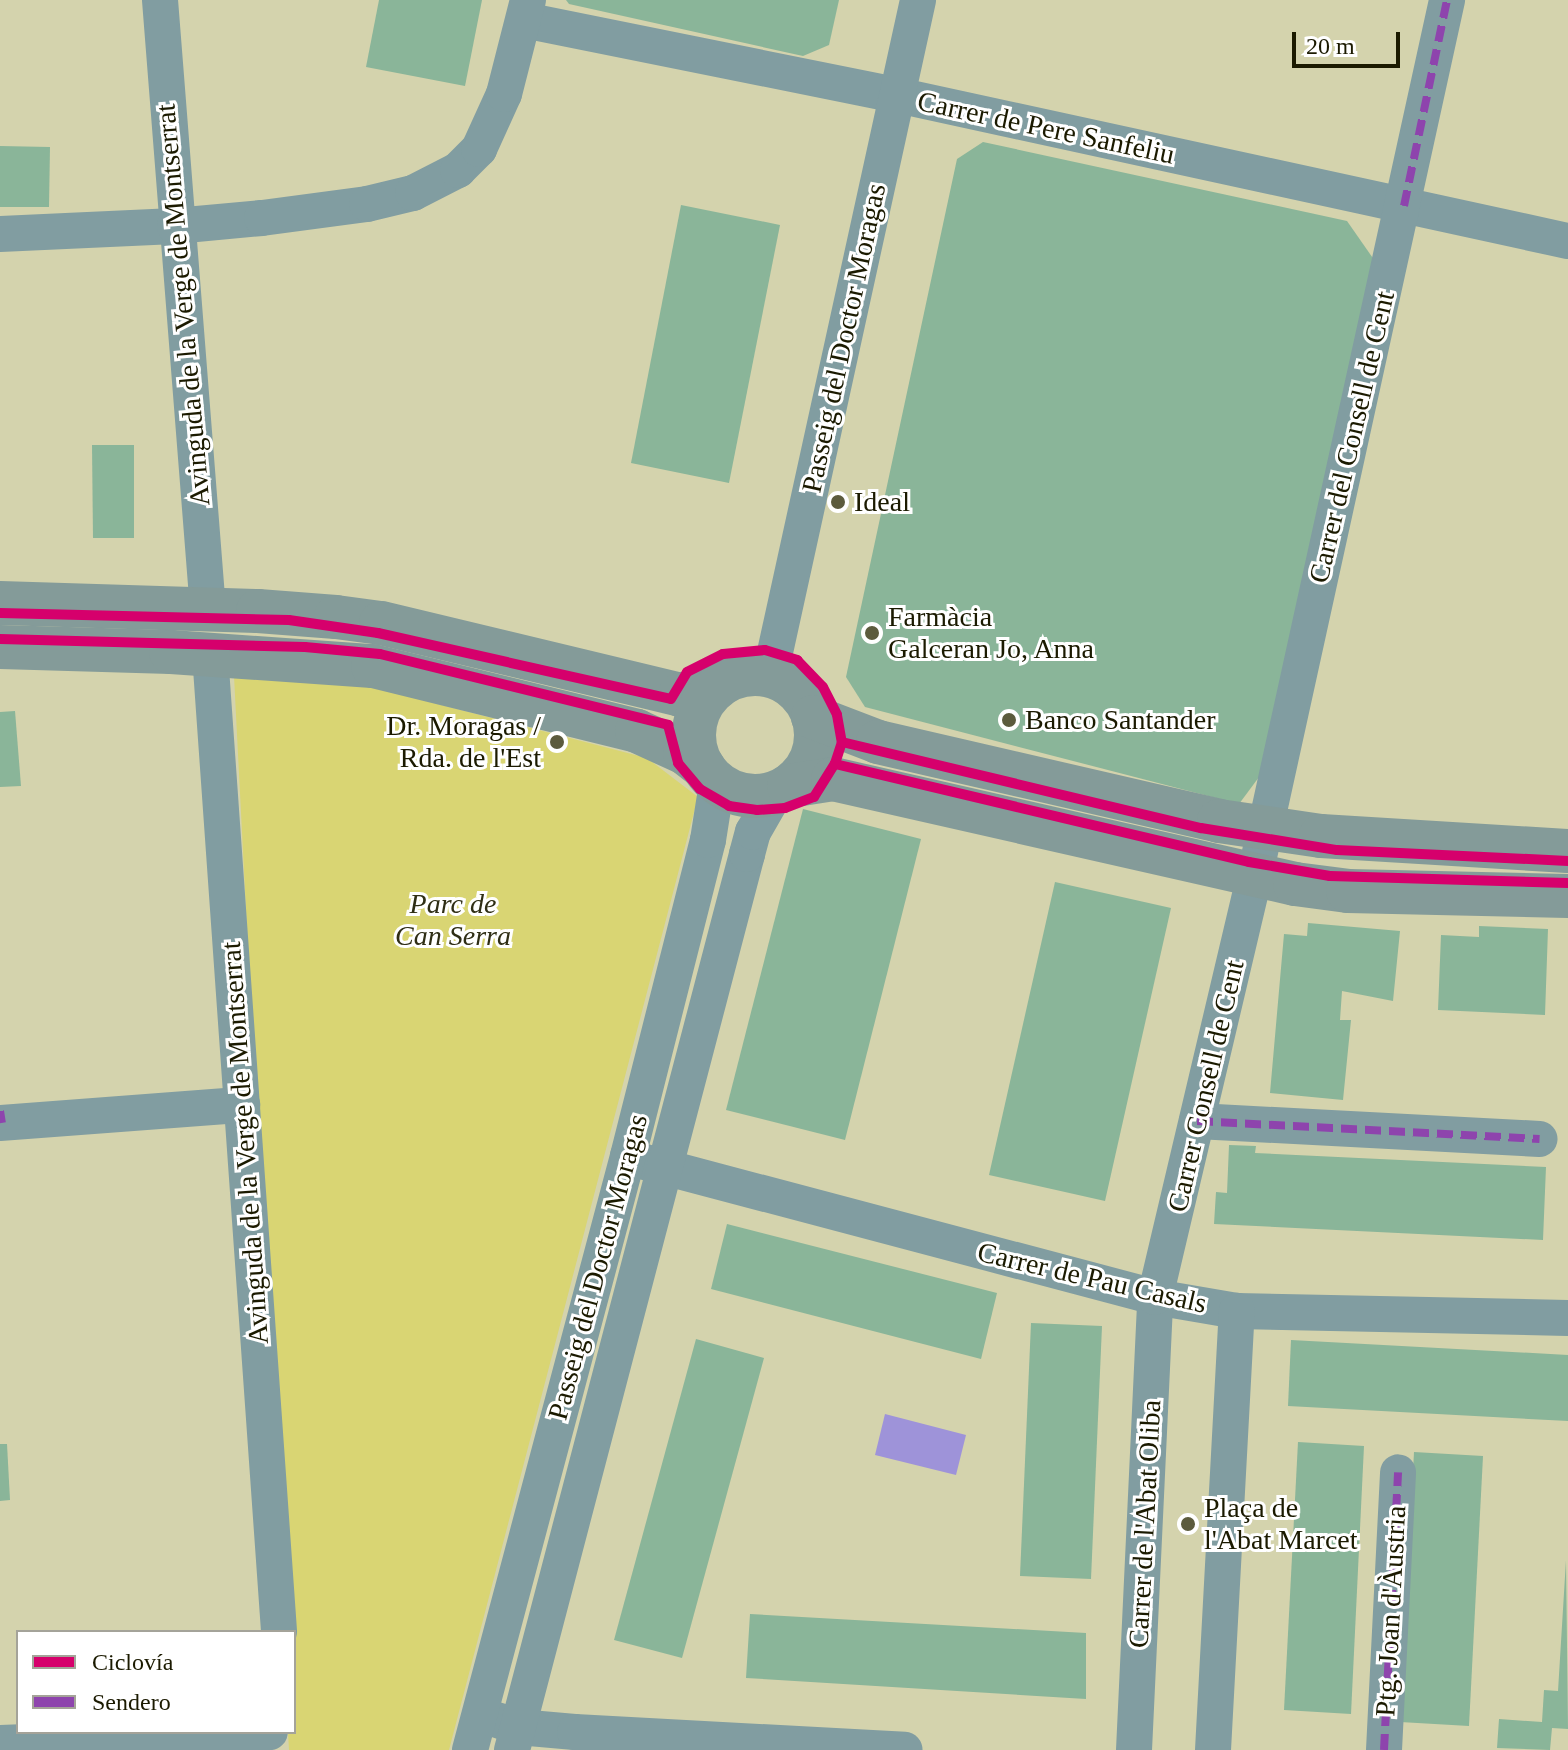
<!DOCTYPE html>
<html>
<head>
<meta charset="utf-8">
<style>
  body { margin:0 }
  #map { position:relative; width:1568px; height:1750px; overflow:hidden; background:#d4d3ad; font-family:Georgia,serif }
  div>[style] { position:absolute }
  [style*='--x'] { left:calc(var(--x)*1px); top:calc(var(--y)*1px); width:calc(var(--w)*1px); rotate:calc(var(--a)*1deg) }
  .green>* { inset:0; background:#d9d573 }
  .water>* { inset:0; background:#9e93d9 }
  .building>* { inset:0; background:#8ab599 }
  .street>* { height:36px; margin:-18px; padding:0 18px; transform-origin:18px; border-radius:18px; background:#819da1 }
  .secondary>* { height:44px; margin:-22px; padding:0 22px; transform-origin:22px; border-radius:22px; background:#849b99 }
  .secondary>.ring { margin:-22px; padding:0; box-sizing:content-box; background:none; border:44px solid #849b99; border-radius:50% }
  .quiet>* { height:8px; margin-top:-4px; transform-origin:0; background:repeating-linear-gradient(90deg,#8e44ad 0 16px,transparent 0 24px) }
  .cycleway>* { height:10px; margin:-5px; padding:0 5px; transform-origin:5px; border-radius:5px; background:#d6006c }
  .dots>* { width:22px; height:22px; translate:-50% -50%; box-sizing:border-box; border:4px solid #fff; border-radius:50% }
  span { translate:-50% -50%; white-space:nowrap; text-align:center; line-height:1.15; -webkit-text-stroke:6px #fff; paint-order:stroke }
  .street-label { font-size:28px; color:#1b1a00 }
  .poi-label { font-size:28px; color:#1b1a00 }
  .left { translate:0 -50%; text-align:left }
  .right { translate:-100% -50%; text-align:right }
  .park-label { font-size:28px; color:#2f2e15; font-style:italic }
  .legend { position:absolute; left:16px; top:1630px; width:280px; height:104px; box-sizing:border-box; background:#fff; border:2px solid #a4a399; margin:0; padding:10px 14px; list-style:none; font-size:24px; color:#1b1a00 }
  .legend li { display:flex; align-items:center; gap:16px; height:40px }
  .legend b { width:40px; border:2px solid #a4a399 }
  .scale { position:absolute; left:1292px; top:32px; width:108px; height:36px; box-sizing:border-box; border:4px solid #1b1a00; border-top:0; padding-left:10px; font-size:24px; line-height:28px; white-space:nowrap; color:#1b1a00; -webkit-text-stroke:6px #fff; paint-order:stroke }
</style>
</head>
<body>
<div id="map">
  <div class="green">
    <i style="clip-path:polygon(234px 676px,372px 687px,647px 758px,698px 797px,449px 1750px,289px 1750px,288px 1732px,294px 1732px,294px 1632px,283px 1632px)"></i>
  </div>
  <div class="water">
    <i style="clip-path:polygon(885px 1414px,966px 1435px,956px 1475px,875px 1455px)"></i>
  </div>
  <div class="building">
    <i style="clip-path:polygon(379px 0,482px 0,465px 86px,366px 67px)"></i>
    <i style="clip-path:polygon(566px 0,839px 0,829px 45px,803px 56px,569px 4px)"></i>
    <i style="clip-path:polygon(983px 142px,1347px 221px,1377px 264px,1262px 773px,1239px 804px,865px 707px,846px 677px,957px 159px)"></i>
    <i style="clip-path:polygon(0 146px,50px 147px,49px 207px,0 207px)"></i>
    <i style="clip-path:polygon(681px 205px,780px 225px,729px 483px,631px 463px)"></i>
    <i style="clip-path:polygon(92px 445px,134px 445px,134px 538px,93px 538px)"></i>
    <i style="clip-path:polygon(15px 711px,21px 786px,0 787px,0 712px)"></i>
    <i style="clip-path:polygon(803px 809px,921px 839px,845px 1140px,726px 1110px)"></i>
    <i style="clip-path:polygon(1055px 882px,1171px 908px,1105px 1201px,989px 1175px)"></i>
    <i style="clip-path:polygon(1308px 923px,1400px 931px,1393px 1001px,1342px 991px,1340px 1020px,1351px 1020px,1343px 1100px,1270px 1093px,1284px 934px,1307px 936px)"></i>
    <i style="clip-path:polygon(1479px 926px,1548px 929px,1545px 1015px,1438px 1010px,1441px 935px,1479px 937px)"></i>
    <i style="clip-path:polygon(1229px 1145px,1256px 1146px,1255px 1153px,1546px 1167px,1543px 1240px,1214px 1224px,1216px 1192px,1227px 1193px)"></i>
    <i style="clip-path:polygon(727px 1224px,997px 1293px,981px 1359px,711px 1289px)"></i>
    <i style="clip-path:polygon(1031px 1323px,1102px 1326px,1091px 1579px,1020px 1576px)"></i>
    <i style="clip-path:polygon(696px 1339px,764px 1358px,682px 1658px,614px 1640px)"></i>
    <i style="clip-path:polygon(1291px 1340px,1568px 1355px,1568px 1421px,1288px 1406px)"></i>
    <i style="clip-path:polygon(1298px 1442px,1364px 1446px,1351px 1714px,1284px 1710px)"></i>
    <i style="clip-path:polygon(0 1444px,7px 1444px,10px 1500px,0 1501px)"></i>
    <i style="clip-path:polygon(1414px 1452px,1483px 1456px,1469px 1726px,1400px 1722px)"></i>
    <i style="clip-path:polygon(1566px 1560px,1568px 1729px,1552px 1728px,1550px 1750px,1497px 1748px,1499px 1719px,1542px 1722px,1544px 1690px,1558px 1691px)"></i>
    <i style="clip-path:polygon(750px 1614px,1086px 1633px,1086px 1699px,746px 1678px)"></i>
  </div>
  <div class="street">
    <i style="--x:160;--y:0;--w:612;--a:85.5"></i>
    <i style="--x:524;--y:20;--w:380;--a:11.4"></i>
    <i style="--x:897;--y:95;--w:687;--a:12.28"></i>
    <i style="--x:0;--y:234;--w:175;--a:-2.6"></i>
    <i style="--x:175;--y:226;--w:87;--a:-5.3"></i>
    <i style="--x:262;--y:218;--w:106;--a:-7.6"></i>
    <i style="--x:367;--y:204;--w:47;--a:-13.4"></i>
    <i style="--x:413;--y:193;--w:51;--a:-27.1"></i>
    <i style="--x:458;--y:170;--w:30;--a:-45"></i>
    <i style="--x:479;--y:149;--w:60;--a:-65.6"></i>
    <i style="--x:504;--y:94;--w:97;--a:-75.7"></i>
    <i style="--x:210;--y:654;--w:980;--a:85.96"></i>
    <i style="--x:770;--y:675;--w:691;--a:-77.63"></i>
    <i style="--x:1197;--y:1121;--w:343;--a:3"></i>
    <i style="--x:0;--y:1123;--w:243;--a:-4.3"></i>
    <i style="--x:645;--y:1162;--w:528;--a:14.83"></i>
    <i style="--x:1155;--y:1297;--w:83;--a:9.7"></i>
    <i style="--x:1237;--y:1311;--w:331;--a:1.2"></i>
    <i style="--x:497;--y:1720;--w:22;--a:18"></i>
    <i style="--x:518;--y:1727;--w:57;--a:5"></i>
    <i style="--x:575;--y:1732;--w:330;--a:3.1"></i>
    <i style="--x:0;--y:1743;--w:270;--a:-2.3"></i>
    <i style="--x:470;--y:1750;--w:615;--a:-75.1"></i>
    <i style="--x:628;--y:1156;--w:326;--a:-75.8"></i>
    <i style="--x:708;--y:840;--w:58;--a:-81"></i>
    <i style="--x:512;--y:1750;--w:926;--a:-75.3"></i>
    <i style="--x:747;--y:854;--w:23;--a:-75"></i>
    <i style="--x:753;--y:832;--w:46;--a:-60.1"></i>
    <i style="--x:1134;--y:1750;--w:453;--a:-87.3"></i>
    <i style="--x:1155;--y:1297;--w:434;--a:-76.7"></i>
    <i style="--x:1255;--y:875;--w:896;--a:-77.62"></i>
    <i style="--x:1213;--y:1750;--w:440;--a:-86.9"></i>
    <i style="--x:1384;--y:1750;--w:278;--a:-87.1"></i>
  </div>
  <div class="secondary">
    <i style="--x:0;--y:603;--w:258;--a:1.8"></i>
    <i style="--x:258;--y:611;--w:78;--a:4.4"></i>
    <i style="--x:336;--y:617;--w:45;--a:7.6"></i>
    <i style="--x:381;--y:623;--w:308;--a:13.5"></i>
    <i style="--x:680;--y:695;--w:46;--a:-16.5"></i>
    <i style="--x:0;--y:647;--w:171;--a:1.7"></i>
    <i style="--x:171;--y:652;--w:202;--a:4"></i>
    <i style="--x:373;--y:666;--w:272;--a:13.8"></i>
    <i style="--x:637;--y:731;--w:53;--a:24.6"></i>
    <i style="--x:685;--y:753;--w:24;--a:38"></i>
    <i class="ring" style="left:694px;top:674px;width:78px;height:78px"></i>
    <i style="--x:813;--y:717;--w:70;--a:21"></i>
    <i style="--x:878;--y:742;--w:350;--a:13"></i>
    <i style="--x:1219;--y:821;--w:103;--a:8.4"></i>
    <i style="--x:1321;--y:836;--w:247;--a:3.5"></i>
    <i style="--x:789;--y:786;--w:45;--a:-9"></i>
    <i style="--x:833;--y:779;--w:474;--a:12.8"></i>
    <i style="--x:1295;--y:884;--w:53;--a:7.5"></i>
    <i style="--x:1348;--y:891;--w:220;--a:1.3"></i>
  </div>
  <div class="quiet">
    <i style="--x:1404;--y:206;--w:210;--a:-78.2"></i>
    <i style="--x:0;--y:1111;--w:12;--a:81"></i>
    <i style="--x:1197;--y:1121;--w:343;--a:3"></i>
    <i style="--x:1384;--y:1750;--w:278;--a:-87.1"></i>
  </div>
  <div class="cycleway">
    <i style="--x:0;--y:613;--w:289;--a:1.4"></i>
    <i style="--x:289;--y:620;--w:90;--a:8.3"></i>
    <i style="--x:378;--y:633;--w:300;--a:12.7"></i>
    <i style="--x:671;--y:699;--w:31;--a:-59"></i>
    <i style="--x:687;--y:672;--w:40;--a:-26.6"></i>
    <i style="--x:723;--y:654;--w:42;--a:-5.4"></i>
    <i style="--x:765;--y:650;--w:34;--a:17"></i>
    <i style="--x:797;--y:660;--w:37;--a:46"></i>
    <i style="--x:823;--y:687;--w:31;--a:63"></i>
    <i style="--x:837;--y:715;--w:27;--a:80"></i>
    <i style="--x:842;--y:742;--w:23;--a:108"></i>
    <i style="--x:0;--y:639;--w:305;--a:1.5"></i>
    <i style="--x:305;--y:647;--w:75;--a:5.3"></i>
    <i style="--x:380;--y:654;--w:297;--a:13.8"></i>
    <i style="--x:668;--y:725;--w:39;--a:75"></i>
    <i style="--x:678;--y:763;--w:34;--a:50"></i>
    <i style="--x:700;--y:789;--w:34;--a:30"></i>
    <i style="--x:729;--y:806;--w:28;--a:8"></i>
    <i style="--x:757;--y:810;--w:28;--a:-4"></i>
    <i style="--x:785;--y:808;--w:31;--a:-21"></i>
    <i style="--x:814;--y:797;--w:39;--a:-58"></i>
    <i style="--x:835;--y:764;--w:425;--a:13.3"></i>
    <i style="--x:1249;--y:862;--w:82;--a:9.8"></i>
    <i style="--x:1330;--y:876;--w:238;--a:1.7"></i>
    <i style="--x:842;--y:742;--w:369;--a:13.5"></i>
    <i style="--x:1201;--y:828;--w:138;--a:9.2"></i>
    <i style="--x:1337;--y:850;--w:231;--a:2.7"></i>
  </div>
  <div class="dots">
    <i style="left:838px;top:502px;background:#5c5b3d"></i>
    <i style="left:872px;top:633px;background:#5c5b3d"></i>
    <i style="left:1009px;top:720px;background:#5c5b3d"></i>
    <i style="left:557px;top:742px;background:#5c5b3d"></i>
    <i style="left:1188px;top:1524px;background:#5c5b3d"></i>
  </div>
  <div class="street-label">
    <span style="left:1046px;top:128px;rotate:12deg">Carrer de Pere Sanfeliu</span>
    <span style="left:183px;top:305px;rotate:-95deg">Avinguda de la Verge de Montserrat</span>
    <span style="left:844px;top:338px;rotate:-78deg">Passeig del Doctor Moragas</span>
    <span style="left:1352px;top:437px;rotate:-77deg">Carrer del Consell de Cent</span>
    <span style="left:1206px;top:1086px;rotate:-77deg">Carrer Consell de Cent</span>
    <span style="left:245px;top:1143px;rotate:-94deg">Avinguda de la Verge de Montserrat</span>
    <span style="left:598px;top:1267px;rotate:-75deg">Passeig del Doctor Moragas</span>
    <span style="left:1092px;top:1278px;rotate:13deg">Carrer de Pau Casals</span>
    <span style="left:1145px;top:1524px;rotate:-87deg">Carrer de l'Abat Oliba</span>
    <span style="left:1391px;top:1611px;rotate:-87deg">Ptg. Joan d'Àustria</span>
  </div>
  <div class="poi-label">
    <span class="left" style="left:854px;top:502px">Ideal</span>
    <span class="left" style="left:888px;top:633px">Farmàcia<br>Galceran Jo, Anna</span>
    <span class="left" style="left:1025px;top:720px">Banco Santander</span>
    <span class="right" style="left:541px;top:742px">Dr. Moragas /<br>Rda. de l'Est</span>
    <span class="left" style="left:1204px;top:1524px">Plaça de<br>l'Abat Marcet</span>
  </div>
  <div class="park-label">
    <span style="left:453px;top:920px">Parc de<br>Can Serra</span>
  </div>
  <ul class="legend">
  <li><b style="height:10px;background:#d6006c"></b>Ciclovía</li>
  <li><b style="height:10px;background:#8e44ad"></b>Sendero</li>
  </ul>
  <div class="scale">20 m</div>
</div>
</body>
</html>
